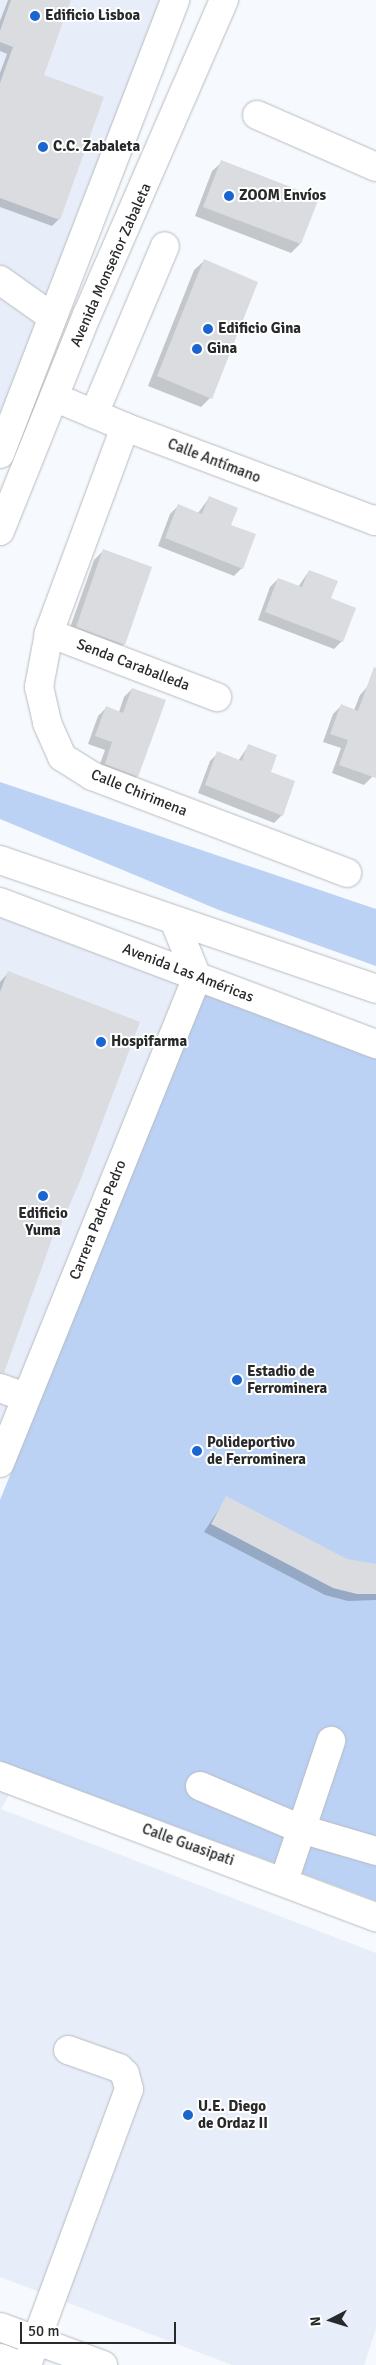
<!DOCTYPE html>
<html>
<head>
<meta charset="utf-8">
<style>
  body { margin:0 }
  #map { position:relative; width:376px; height:2365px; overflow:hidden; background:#f6f9fd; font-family:Signika,sans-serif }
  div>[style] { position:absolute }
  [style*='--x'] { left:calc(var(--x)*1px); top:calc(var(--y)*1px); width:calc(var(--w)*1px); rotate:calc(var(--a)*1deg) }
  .built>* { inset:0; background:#e7eef9 }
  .green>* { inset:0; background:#bbd2f5 }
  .shadow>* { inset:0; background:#0003 }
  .building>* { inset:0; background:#dadce0 }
  .roads { filter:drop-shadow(0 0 1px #b8bbbf) drop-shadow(0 0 1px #b8bbbf) }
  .minor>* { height:28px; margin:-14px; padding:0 14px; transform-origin:14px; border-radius:14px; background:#fff }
  .major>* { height:28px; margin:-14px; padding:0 14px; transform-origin:14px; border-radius:14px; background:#fff }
  .dots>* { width:14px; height:14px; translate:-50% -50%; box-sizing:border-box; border:2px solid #fff; border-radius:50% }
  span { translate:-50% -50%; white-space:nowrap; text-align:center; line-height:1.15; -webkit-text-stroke:4px #fff; paint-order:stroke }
  .poi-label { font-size:15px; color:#28292a; font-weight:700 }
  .left { translate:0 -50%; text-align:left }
  .street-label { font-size:15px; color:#28292a }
  .north { position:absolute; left:306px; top:2295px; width:50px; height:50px; -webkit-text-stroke:4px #fff; paint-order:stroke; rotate:265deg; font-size:14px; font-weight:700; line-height:20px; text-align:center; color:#28292a }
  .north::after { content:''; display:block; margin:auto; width:18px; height:22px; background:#28292a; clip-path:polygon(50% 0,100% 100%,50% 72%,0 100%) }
  .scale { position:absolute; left:20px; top:2322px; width:156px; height:22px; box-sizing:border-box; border:2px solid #28292a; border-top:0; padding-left:6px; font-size:15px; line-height:18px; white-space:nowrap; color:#28292a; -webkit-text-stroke:4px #fff; paint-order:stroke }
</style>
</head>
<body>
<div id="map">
  <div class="built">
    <i style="clip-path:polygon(0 0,175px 0,0 454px)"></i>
    <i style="clip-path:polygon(0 902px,197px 977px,0 1463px)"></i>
    <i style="clip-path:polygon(0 1776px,16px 1782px,1px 1809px,376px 1953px,376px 2329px,364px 2365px,232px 2365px,0 2277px)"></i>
  </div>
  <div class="green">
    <i style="clip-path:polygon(0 782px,376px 909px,376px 966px,219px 910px,0 819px)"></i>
    <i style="clip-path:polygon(205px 993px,376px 1059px,376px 1901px,0 1761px,0 1500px)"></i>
  </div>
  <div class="shadow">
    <i style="clip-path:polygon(8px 0,69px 0,42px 76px,59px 219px,52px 226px,0 207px,0 73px,7px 54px,0 51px,0 21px)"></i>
    <i style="clip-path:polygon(222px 162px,300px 244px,291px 253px,195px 216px,212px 171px)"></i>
    <i style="clip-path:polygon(204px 261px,210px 398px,201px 407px,148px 386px,194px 270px)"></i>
    <i style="clip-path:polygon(209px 498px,230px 526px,242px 568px,234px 576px,158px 546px,170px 514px,178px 506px,198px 513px)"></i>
    <i style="clip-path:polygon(103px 551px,124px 644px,114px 654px,67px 636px,94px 560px)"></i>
    <i style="clip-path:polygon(309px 571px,330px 599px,342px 641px,334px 649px,258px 620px,270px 587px,278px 579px,298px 587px)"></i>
    <i style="clip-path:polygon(367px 687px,376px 690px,376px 765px,372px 777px,364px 785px,332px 773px,341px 748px,323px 742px,333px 714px,341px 706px,354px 710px,360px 695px)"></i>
    <i style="clip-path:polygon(132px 689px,137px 776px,129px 784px,97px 772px,105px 750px,88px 744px,98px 716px,106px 708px,119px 712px,124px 697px)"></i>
    <i style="clip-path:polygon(249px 745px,269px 773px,282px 815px,274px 823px,198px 793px,210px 761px,218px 753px,238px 761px)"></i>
    <i style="clip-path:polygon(8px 973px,58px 1228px,53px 1233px,0 1375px,0 982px)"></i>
    <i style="clip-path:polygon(227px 1497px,347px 1561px,376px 1565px,376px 1600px,348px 1601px,325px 1595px,204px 1532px)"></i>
  </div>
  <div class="building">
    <i style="clip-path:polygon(11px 0,71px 0,44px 75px,104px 97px,60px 220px,0 198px,0 83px,13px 47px,0 42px,0 31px)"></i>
    <i style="clip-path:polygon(221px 160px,319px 198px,301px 244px,203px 207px)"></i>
    <i style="clip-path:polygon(204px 259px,258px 282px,212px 399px,157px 376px)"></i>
    <i style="clip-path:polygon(209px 496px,238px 508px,231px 525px,256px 534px,243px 569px,165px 538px,178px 504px,202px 514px)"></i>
    <i style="clip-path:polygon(103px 549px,152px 567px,125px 645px,76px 627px)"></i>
    <i style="clip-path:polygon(309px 570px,338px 581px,331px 598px,356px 608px,343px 642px,265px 612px,278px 578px,302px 587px)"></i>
    <i style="clip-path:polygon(374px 667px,376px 668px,376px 778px,339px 765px,348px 740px,330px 734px,341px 704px,358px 711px)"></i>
    <i style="clip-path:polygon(132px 688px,166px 700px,138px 777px,105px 764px,112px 742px,95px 736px,106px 706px,123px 713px)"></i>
    <i style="clip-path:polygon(248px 744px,277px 755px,271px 772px,295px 781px,283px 816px,205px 785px,217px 751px,242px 761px)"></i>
    <i style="clip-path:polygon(8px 971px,140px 1022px,80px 1181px,59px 1229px,56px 1228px,4px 1373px,0 1373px,0 992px)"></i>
    <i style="clip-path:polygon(226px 1496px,347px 1559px,376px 1564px,376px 1594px,357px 1594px,333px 1588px,211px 1524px)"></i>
  </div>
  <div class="roads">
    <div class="minor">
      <i style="--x:257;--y:115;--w:130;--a:23.6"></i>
      <i style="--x:0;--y:280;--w:64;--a:35.4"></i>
      <i style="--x:54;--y:397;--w:77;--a:22.9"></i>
      <i style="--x:125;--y:427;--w:267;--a:20.6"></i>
      <i style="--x:375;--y:521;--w:2;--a:-63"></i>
      <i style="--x:94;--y:414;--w:182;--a:-67.1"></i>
      <i style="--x:125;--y:427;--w:220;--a:110.3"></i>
      <i style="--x:49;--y:633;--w:55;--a:100.5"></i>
      <i style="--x:39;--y:687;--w:37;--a:77"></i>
      <i style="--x:47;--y:723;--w:37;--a:66"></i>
      <i style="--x:62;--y:757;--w:36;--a:32"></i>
      <i style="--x:92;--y:776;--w:273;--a:20.8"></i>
      <i style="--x:0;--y:454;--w:487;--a:-68.9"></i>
      <i style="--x:0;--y:531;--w:233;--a:-68.1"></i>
      <i style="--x:87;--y:315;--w:344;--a:-66.5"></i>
      <i style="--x:49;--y:633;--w:180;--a:20.9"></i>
      <i style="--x:0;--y:1388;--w:27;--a:20"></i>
      <i style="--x:0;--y:1463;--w:524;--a:-67.93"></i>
      <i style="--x:197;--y:977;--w:61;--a:-112"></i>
      <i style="--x:0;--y:1776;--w:402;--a:20.6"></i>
      <i style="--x:200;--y:1786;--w:110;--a:23.1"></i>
      <i style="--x:301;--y:1829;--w:78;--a:16.3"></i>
      <i style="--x:284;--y:1881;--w:148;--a:-71.4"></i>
      <i style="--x:0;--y:2327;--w:110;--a:20.3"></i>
      <i style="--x:0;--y:2358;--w:20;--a:20"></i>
      <i style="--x:27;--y:2365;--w:294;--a:-69.7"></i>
      <i style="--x:129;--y:2089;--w:16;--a:-105"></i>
      <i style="--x:125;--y:2074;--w:8;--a:-135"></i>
      <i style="--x:119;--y:2068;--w:54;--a:-160.6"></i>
    </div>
    <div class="major">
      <i style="--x:0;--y:860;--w:398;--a:18.9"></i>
      <i style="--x:0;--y:902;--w:402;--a:20.7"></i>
    </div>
  </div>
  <div class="dots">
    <i style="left:35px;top:16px;background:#1b65d0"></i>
    <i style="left:43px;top:147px;background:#1b65d0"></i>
    <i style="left:229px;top:196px;background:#1b65d0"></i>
    <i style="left:208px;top:329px;background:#1b65d0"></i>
    <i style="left:197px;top:349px;background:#1b65d0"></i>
    <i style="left:101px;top:1042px;background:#1b65d0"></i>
    <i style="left:43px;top:1196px;background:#1b65d0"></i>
    <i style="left:237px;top:1380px;background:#1b65d0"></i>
    <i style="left:197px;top:1451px;background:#1b65d0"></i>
    <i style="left:188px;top:2115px;background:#1b65d0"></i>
  </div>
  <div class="poi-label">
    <span class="left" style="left:45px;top:16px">Edificio Lisboa</span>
    <span class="left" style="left:53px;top:147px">C.C. Zabaleta</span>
    <span class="left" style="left:239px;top:196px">ZOOM Envíos</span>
    <span class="left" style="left:218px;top:329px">Edificio Gina</span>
    <span class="left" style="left:207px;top:349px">Gina</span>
    <span class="left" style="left:111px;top:1042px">Hospifarma</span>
    <span style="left:43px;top:1222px">Edificio<br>Yuma</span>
    <span class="left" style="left:247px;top:1380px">Estadio de<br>Ferrominera</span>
    <span class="left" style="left:207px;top:1451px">Polideportivo<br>de Ferrominera</span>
    <span class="left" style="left:198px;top:2115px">U.E. Diego<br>de Ordaz II</span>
  </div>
  <div class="street-label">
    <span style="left:111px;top:265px;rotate:-66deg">Avenida Monseñor Zabaleta</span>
    <span style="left:214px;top:461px;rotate:21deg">Calle Antímano</span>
    <span style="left:133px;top:665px;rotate:21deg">Senda Caraballeda</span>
    <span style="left:139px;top:793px;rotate:22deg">Calle Chirimena</span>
    <span style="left:188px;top:973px;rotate:21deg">Avenida Las Américas</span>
    <span style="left:98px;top:1220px;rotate:-68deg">Carrera Padre Pedro</span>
    <span style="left:188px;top:1845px;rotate:20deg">Calle Guasipati</span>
  </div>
  <div class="north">N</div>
  <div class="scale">50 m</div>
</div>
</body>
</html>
